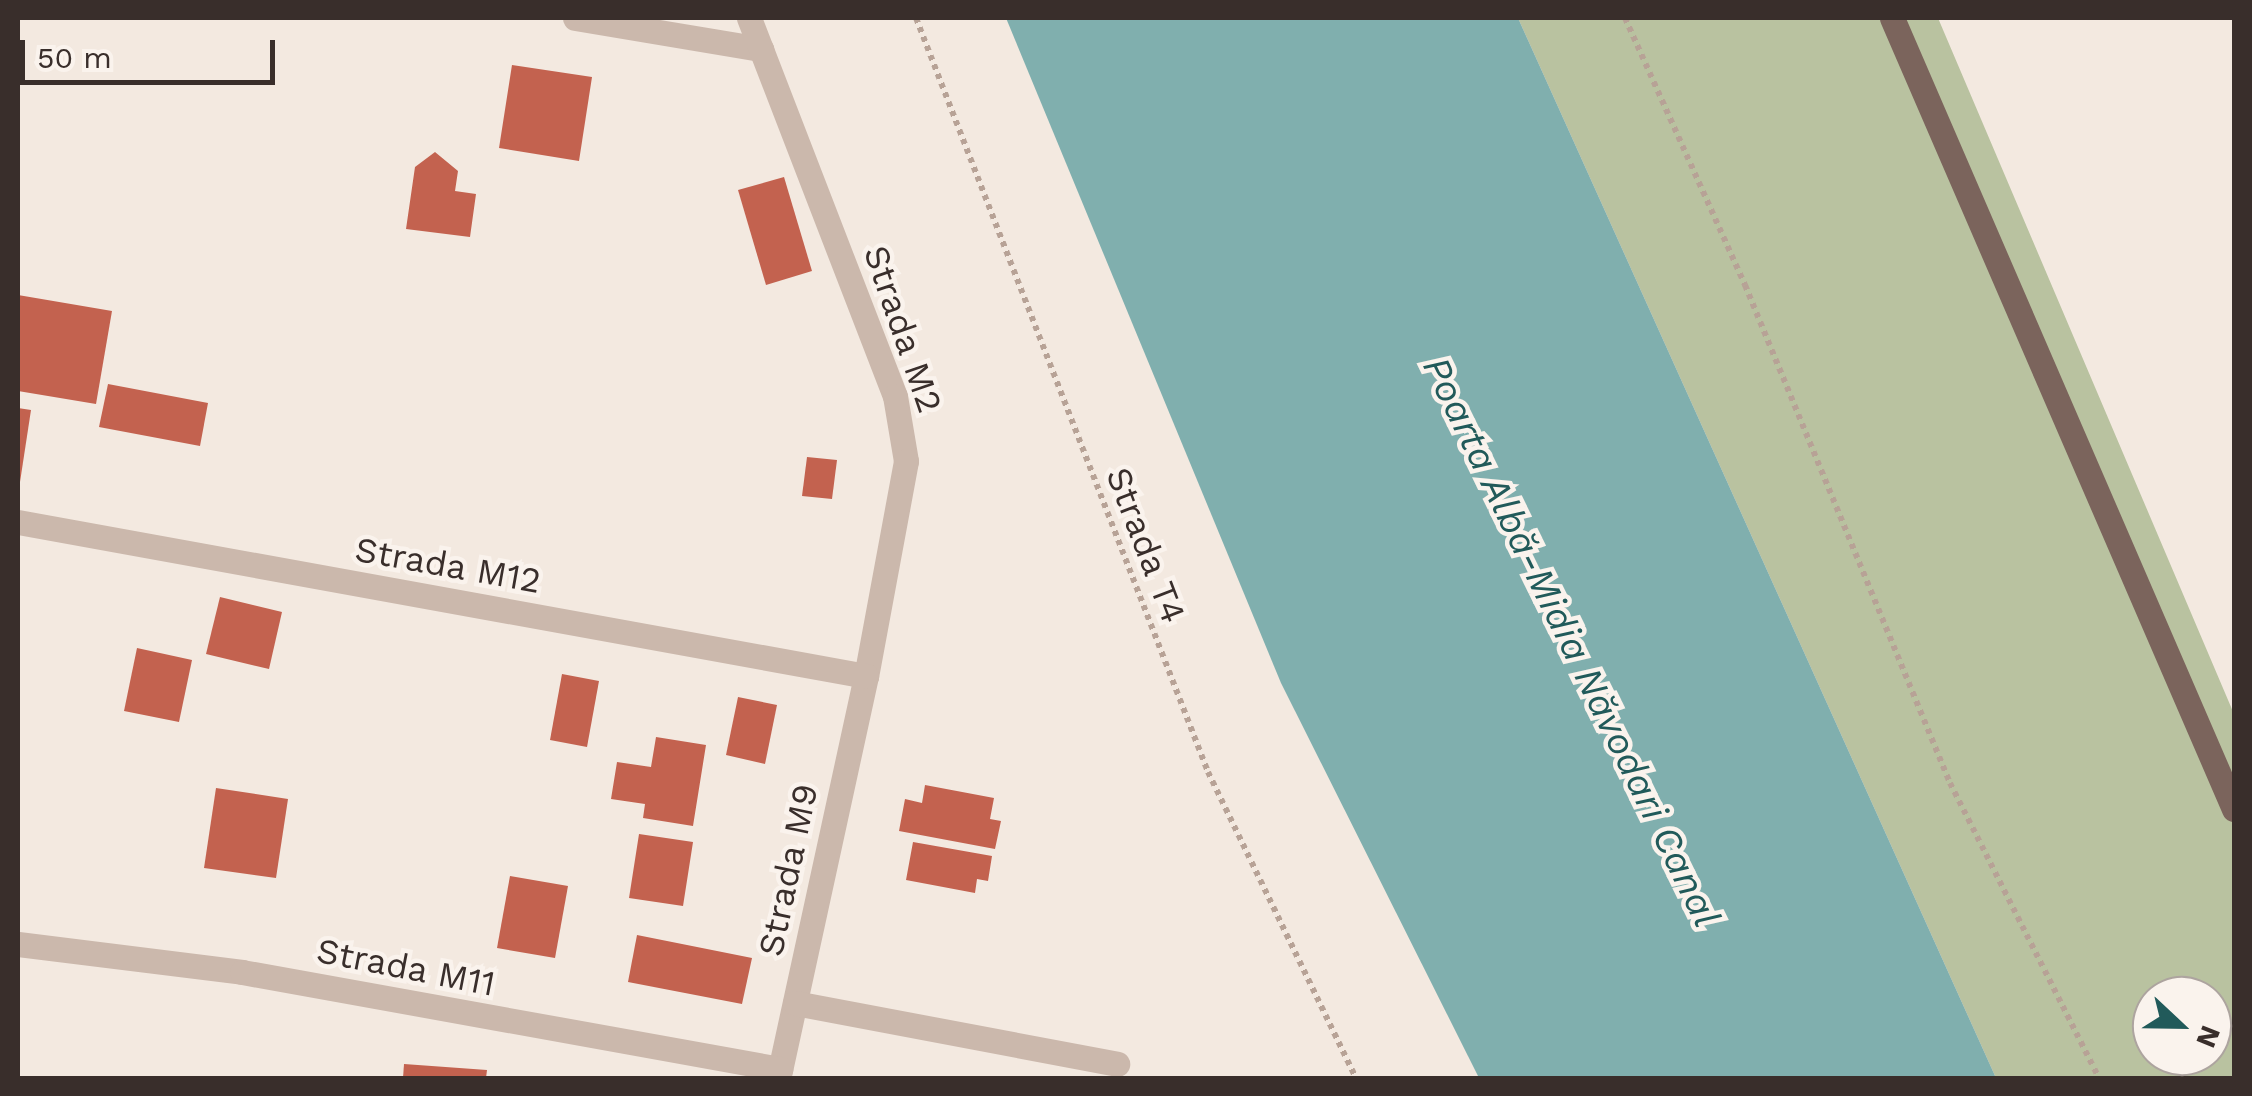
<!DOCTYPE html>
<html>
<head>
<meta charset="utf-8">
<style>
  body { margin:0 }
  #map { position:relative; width:2252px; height:1096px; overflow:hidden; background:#f3e9e0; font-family:"Work Sans",sans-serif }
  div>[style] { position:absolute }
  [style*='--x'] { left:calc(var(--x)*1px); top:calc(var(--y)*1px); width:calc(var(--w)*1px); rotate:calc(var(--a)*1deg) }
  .green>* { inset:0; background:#b9c2a0 }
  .water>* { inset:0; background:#80afae }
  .building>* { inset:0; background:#c3624f }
  .path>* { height:6px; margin-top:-3px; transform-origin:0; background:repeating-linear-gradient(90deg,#b7a296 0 5px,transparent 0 10px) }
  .minor>* { height:25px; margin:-12.5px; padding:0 12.5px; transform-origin:12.5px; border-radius:12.5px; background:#cbb8ac }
  .major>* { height:25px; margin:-12.5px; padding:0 12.5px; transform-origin:12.5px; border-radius:12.5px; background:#7b645c }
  span { translate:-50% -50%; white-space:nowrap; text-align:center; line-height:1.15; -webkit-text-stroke:9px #faf3ed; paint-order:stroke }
  .street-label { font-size:35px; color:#392e2b }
  .water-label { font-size:38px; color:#215a5a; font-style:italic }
  .frame { position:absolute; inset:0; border:20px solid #392e2b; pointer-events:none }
  .north { position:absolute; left:2132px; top:976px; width:100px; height:100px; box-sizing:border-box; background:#faf3ed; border:2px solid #ada49f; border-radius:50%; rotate:112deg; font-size:28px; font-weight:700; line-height:40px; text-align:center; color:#392e2b }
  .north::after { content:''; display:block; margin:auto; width:35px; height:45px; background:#215a5a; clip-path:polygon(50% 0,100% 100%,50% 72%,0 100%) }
  .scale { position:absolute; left:20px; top:40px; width:255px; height:45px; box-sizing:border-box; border:5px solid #392e2b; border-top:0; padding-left:12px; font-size:30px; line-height:35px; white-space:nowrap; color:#392e2b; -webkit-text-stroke:8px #faf3ed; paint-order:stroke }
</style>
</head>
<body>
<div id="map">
  <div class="green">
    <i style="clip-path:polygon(evenodd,1518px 18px,1938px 18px,2234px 714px,2234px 1078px,1996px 1078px,1518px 18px,2152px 996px,2212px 996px,2212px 1056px,2152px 1056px,2152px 996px)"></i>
  </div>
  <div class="water">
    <i style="clip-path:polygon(1006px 18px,1518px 18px,1996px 1078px,1479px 1078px,1281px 683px)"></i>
  </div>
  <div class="building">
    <i style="clip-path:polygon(512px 65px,592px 77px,579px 161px,499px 148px)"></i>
    <i style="clip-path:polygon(435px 152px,458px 171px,455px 191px,476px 194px,470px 237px,406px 229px,415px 167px)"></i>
    <i style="clip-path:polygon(784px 177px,812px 271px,766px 285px,738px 190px)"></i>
    <i style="clip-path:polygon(18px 295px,112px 311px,96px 404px,18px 391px)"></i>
    <i style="clip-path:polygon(108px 384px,208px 403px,200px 446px,99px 427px)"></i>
    <i style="clip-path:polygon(18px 408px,31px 410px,20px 482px,18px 481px)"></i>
    <i style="clip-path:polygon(807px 457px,837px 460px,832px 499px,802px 496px)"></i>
    <i style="clip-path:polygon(220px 597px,282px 612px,269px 669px,206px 654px)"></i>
    <i style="clip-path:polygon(137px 648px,192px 660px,179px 722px,124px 711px)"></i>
    <i style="clip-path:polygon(562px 674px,599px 681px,587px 747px,550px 740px)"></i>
    <i style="clip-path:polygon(738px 697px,777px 705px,765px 764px,726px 755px)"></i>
    <i style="clip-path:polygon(656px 737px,706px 745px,693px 826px,643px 818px,645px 804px,611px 799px,617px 762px,651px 767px)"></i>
    <i style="clip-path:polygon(925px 785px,994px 798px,990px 819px,1001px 821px,995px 849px,899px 831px,905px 799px,922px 803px)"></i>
    <i style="clip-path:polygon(216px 788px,288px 799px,276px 878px,204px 868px)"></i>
    <i style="clip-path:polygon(639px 834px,693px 842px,683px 906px,629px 898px)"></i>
    <i style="clip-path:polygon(913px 842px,992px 856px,988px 881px,977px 879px,975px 893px,906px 880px)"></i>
    <i style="clip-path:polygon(510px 876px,568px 886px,555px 958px,497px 948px)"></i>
    <i style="clip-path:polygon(637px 935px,752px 958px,742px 1004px,628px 982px)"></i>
    <i style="clip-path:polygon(404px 1064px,487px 1070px,486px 1078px,403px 1078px)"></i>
  </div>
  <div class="path">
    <i style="--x:916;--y:18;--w:809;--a:68.83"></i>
    <i style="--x:1208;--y:772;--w:340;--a:64.2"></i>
    <i style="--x:1625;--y:18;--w:293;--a:65.8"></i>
    <i style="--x:1745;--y:285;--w:539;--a:67.63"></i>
    <i style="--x:1950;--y:783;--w:330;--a:63.2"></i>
  </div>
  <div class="minor">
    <i style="--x:575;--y:18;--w:189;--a:9.5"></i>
    <i style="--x:749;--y:18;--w:405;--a:68.9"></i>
    <i style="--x:895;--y:396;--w:66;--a:80.4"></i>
    <i style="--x:906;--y:461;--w:219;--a:100.5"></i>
    <i style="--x:866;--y:676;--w:412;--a:102.3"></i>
    <i style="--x:18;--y:522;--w:862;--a:10.29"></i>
    <i style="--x:18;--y:944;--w:226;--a:7.1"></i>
    <i style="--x:242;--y:972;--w:547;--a:10.22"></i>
    <i style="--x:795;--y:1003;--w:328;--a:10.7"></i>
  </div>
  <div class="major">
    <i style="--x:1892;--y:18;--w:862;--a:66.62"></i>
  </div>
  <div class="street-label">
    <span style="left:903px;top:329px;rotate:71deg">Strada M2</span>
    <span style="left:1146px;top:545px;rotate:69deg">Strada T4</span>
    <span style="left:448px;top:565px;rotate:10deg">Strada M12</span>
    <span style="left:788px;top:870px;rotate:-78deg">Strada M9</span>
    <span style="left:406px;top:967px;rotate:11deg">Strada M11</span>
  </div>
  <div class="water-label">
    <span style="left:1571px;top:642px;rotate:64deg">Poarta Albă-Midia Năvodari Canal</span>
  </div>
  <div class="frame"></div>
  <div class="north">N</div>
  <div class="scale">50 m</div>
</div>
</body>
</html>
